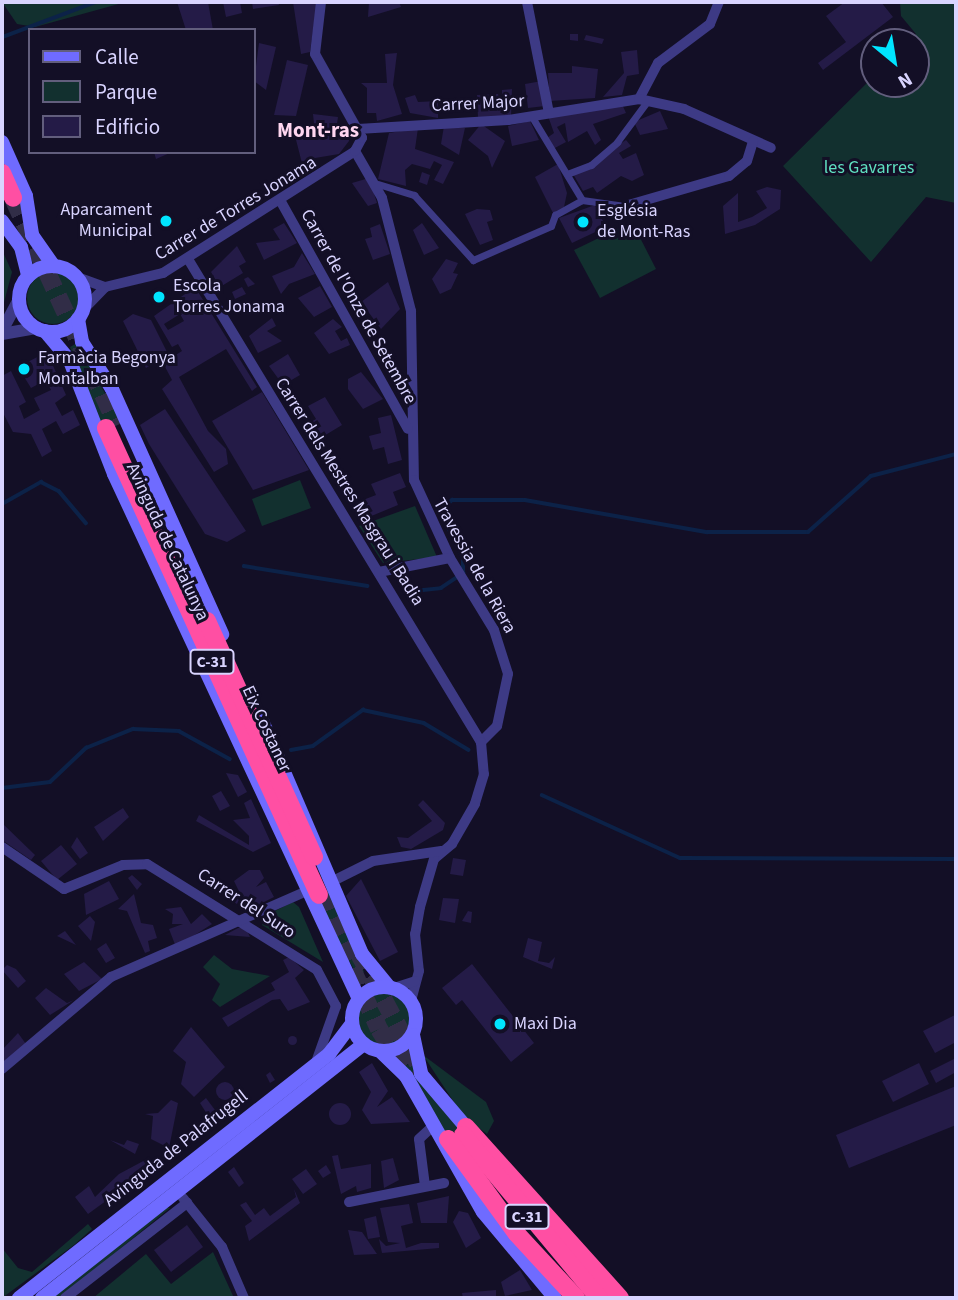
<!DOCTYPE html>
<html>
<head>
<meta charset="utf-8">
<style>
  body { margin:0 }
  #map { position:relative; width:958px; height:1300px; overflow:hidden; background:#130f26; font-family:"Source Sans 3",sans-serif }
  div>[style] { position:absolute }
  [style*='--x'] { left:calc(var(--x)*1px); top:calc(var(--y)*1px); width:calc(var(--w)*1px); rotate:calc(var(--a)*1deg) }
  .green>* { inset:0; background:#12302f }
  .round { border-radius:50% }
  .stream>* { height:3.5px; margin:-1.75px; padding:0 1.75px; transform-origin:1.75px; border-radius:1.75px; background:#0c2248 }
  .building>* { inset:0; background:#241b47 }
  .motorway-tunnel>* { height:18px; margin-top:-9px; transform-origin:0; background:repeating-linear-gradient(90deg,#312d47 0 18px,transparent 0 27px) }
  .pedestrian>* { height:7px; margin:-3.5px; padding:0 3.5px; transform-origin:3.5px; border-radius:3.5px; background:#3d3a85 }
  .minor>* { height:10px; margin:-5px; padding:0 5px; transform-origin:5px; border-radius:5px; background:#3d3a85 }
  .tertiary>* { height:12px; margin:-6px; padding:0 6px; transform-origin:6px; border-radius:6px; background:#3d3a85 }
  .secondary>* { height:14px; margin:-7px; padding:0 7px; transform-origin:7px; border-radius:7px; background:#6f6bff }
  .secondary>.ring { margin:-7px; padding:0; box-sizing:content-box; background:none; border:14px solid #6f6bff; border-radius:50% }
  .motorway>* { height:18px; margin:-9px; padding:0 9px; transform-origin:9px; border-radius:9px; background:#ff4fa3 }
  .dots>* { width:19px; height:19px; translate:-50% -50%; box-sizing:border-box; border:4px solid #130f26; border-radius:50% }
  span { translate:-50% -50%; white-space:nowrap; text-align:center; line-height:1.15; -webkit-text-stroke:6px #130f26; paint-order:stroke }
  .shield-label span { padding:2px 5px; background:#130f26; border:2px solid; border-radius:5px; -webkit-text-stroke-width:0 }
  .shield-label { font-size:16px; color:#d9d4ff; font-weight:700 }
  .street-label { font-size:18px; color:#d9d4ff }
  .park-label { font-size:18px; color:#5fe0c0 }
  .poi-label { font-size:18px; color:#d9d4ff }
  .right { translate:-100% -50%; text-align:right }
  .left { translate:0 -50%; text-align:left }
  .quarter-label { font-size:21px; color:#ffd6f0; font-weight:700 }
  .frame { position:absolute; inset:0; border:4px solid #d9d4ff; pointer-events:none }
  .legend { position:absolute; left:28px; top:28px; width:228px; height:126px; box-sizing:border-box; background:#130f26; border:2px solid #625e7d; margin:0; padding:9px 12px; list-style:none; font-size:21px; color:#d9d4ff }
  .legend li { display:flex; align-items:center; gap:14px; height:35px }
  .legend b { width:35px; border:2px solid #625e7d }
  .north { position:absolute; left:860px; top:28px; width:70px; height:70px; box-sizing:border-box; background:#130f26; border:2px solid #625e7d; border-radius:50%; rotate:150deg; font-size:19px; font-weight:700; line-height:28px; text-align:center; color:#d9d4ff }
  .north::after { content:''; display:block; margin:auto; width:24px; height:32px; background:#00e5ff; clip-path:polygon(50% 0,100% 100%,50% 72%,0 100%) }
</style>
</head>
<body>
<div id="map">
  <div class="green">
    <i style="clip-path:polygon(2px 2px,126px 2px,35px 27px,17px 24px)"></i>
    <i style="clip-path:polygon(900px 2px,956px 2px,956px 203px,926px 197px,871px 262px,783px 166px,874px 76px,874px 84px,916px 84px,916px 42px,908px 42px,916px 34px,901px 16px)"></i>
    <i style="clip-path:polygon(632px 222px,656px 269px,600px 298px,574px 250px)"></i>
    <i style="clip-path:polygon(2px 250px,12px 272px,2px 310px)"></i>
    <i class="round" style="left:27px;top:272px;width:52px;height:52px"></i>
    <i style="clip-path:polygon(77px 343px,121px 422px,102px 431px,70px 347px)"></i>
    <i style="clip-path:polygon(300px 480px,311px 508px,262px 526px,252px 499px)"></i>
    <i style="clip-path:polygon(415px 506px,437px 557px,383px 563px,359px 526px)"></i>
    <i style="clip-path:polygon(334px 888px,364px 972px,357px 975px,314px 897px)"></i>
    <i style="clip-path:polygon(293px 902px,299px 907px,323px 962px,262px 925px,265px 916px)"></i>
    <i style="clip-path:polygon(214px 955px,232px 969px,270px 976px,220px 1007px,212px 1000px,220px 984px,203px 967px)"></i>
    <i class="round" style="left:358px;top:993px;width:52px;height:52px"></i>
    <i style="clip-path:polygon(423px 1055px,486px 1102px,494px 1121px,487px 1134px,463px 1116px)"></i>
    <i style="clip-path:polygon(411px 1062px,462px 1127px,443px 1140px,404px 1067px)"></i>
    <i style="clip-path:polygon(170px 1208px,60px 1298px,52px 1298px,167px 1208px)"></i>
    <i style="clip-path:polygon(88px 1224px,92px 1229px,74px 1245px,2px 1298px,2px 1248px,18px 1268px,32px 1272px)"></i>
    <i style="clip-path:polygon(213px 1252px,234px 1298px,93px 1298px,146px 1254px,171px 1284px)"></i>
  </div>
  <div class="stream">
    <i style="--x:3;--y:37;--w:99;--a:-20.6"></i>
    <i style="--x:2;--y:504;--w:45;--a:-29.4"></i>
    <i style="--x:41;--y:482;--w:20;--a:27"></i>
    <i style="--x:59;--y:491;--w:42;--a:49.8"></i>
    <i style="--x:244;--y:566;--w:125;--a:9.2"></i>
    <i style="--x:414;--y:591;--w:27;--a:-6"></i>
    <i style="--x:441;--y:588;--w:27;--a:-34"></i>
    <i style="--x:463;--y:573;--w:15;--a:-90"></i>
    <i style="--x:463;--y:558;--w:51;--a:-116.6"></i>
    <i style="--x:440;--y:512;--w:17;--a:-45"></i>
    <i style="--x:452;--y:500;--w:73;--a:0"></i>
    <i style="--x:525;--y:500;--w:185;--a:10"></i>
    <i style="--x:707;--y:532;--w:101;--a:0"></i>
    <i style="--x:808;--y:532;--w:84;--a:-41.6"></i>
    <i style="--x:871;--y:476;--w:88;--a:-14.5"></i>
    <i style="--x:291;--y:750;--w:22;--a:-10"></i>
    <i style="--x:313;--y:746;--w:62;--a:-35.8"></i>
    <i style="--x:363;--y:710;--w:62;--a:12"></i>
    <i style="--x:424;--y:723;--w:52;--a:31"></i>
    <i style="--x:2;--y:788;--w:48;--a:-7.1"></i>
    <i style="--x:50;--y:782;--w:50;--a:-43.4"></i>
    <i style="--x:86;--y:748;--w:51;--a:-22"></i>
    <i style="--x:133;--y:729;--w:46;--a:2.5"></i>
    <i style="--x:179;--y:731;--w:58;--a:28.8"></i>
    <i style="--x:542;--y:795;--w:152;--a:24.5"></i>
    <i style="--x:680;--y:858;--w:276;--a:0.2"></i>
  </div>
  <div class="building">
    <i style="clip-path:polygon(177px 2px,208px 2px,213px 30px,186px 30px)"></i>
    <i style="clip-path:polygon(223px 2px,240px 2px,242px 13px,226px 17px)"></i>
    <i style="clip-path:polygon(252px 2px,278px 2px,279px 5px,253px 9px)"></i>
    <i style="clip-path:polygon(293px 2px,317px 2px,310px 52px,301px 54px)"></i>
    <i style="clip-path:polygon(369px 2px,399px 2px,401px 7px,368px 17px)"></i>
    <i style="clip-path:polygon(845px 2px,881px 2px,893px 17px,823px 70px,818px 63px,846px 42px,826px 16px)"></i>
    <i style="clip-path:polygon(570px 34px,578px 34px,578px 41px,570px 40px)"></i>
    <i style="clip-path:polygon(586px 35px,604px 39px,602px 44px,584px 40px)"></i>
    <i style="clip-path:polygon(259px 43px,276px 47px,266px 90px,254px 81px)"></i>
    <i style="clip-path:polygon(637px 50px,639px 74px,627px 76px,622px 95px,603px 97px,624px 73px,621px 52px)"></i>
    <i style="clip-path:polygon(397px 53px,393px 85px,402px 114px,377px 121px,376px 113px,367px 113px,367px 88px,361px 83px,387px 83px,385px 54px)"></i>
    <i style="clip-path:polygon(287px 60px,308px 65px,296px 116px,274px 115px)"></i>
    <i style="clip-path:polygon(572px 66px,598px 69px,595px 98px,550px 101px,548px 73px,572px 73px)"></i>
    <i style="clip-path:polygon(542px 81px,545px 106px,528px 108px,525px 84px)"></i>
    <i style="clip-path:polygon(512px 89px,511px 117px,478px 118px,477px 95px,498px 94px,502px 109px,502px 90px)"></i>
    <i style="clip-path:polygon(415px 95px,418px 102px,438px 101px,438px 118px,410px 113px,405px 98px)"></i>
    <i style="clip-path:polygon(622px 104px,626px 113px,593px 124px,601px 140px,595px 145px,587px 131px,568px 142px,565px 123px,557px 127px,566px 142px,553px 149px,547px 138px,554px 133px,548px 116px)"></i>
    <i style="clip-path:polygon(660px 111px,668px 129px,640px 135px,634px 122px)"></i>
    <i style="clip-path:polygon(313px 114px,338px 117px,337px 124px,348px 126px,349px 141px,339px 154px,309px 159px,310px 170px,304px 171px,294px 132px,315px 134px)"></i>
    <i style="clip-path:polygon(530px 121px,539px 140px,512px 146px,508px 126px)"></i>
    <i style="clip-path:polygon(481px 124px,505px 141px,492px 168px,488px 156px,468px 140px)"></i>
    <i style="clip-path:polygon(444px 126px,465px 128px,459px 155px,441px 144px)"></i>
    <i style="clip-path:polygon(418px 128px,415px 149px,454px 162px,443px 184px,434px 180px,442px 165px,434px 161px,430px 169px,412px 164px,405px 170px,406px 186px,378px 179px,389px 133px)"></i>
    <i style="clip-path:polygon(626px 140px,631px 146px,619px 153px,623px 159px,636px 153px,644px 175px,632px 181px,621px 176px,597px 193px,593px 187px,583px 191px,573px 174px)"></i>
    <i style="clip-path:polygon(154px 152px,172px 152px,156px 159px)"></i>
    <i style="clip-path:polygon(558px 164px,567px 193px,564px 207px,553px 213px,535px 177px)"></i>
    <i style="clip-path:polygon(422px 172px,430px 175px,427px 185px,419px 182px)"></i>
    <i style="clip-path:polygon(369px 178px,377px 203px,368px 206px,352px 183px)"></i>
    <i style="clip-path:polygon(767px 187px,781px 190px,780px 209px,755px 225px,725px 234px,723px 206px,738px 193px,738px 222px,752px 217px,767px 208px,756px 191px)"></i>
    <i style="clip-path:polygon(595px 205px,606px 227px,572px 243px,559px 218px)"></i>
    <i style="clip-path:polygon(477px 209px,490px 210px,493px 220px,487px 222px,493px 240px,480px 245px,465px 214px)"></i>
    <i style="clip-path:polygon(284px 223px,297px 243px,264px 260px,256px 243px,280px 240px,273px 229px)"></i>
    <i style="clip-path:polygon(422px 223px,439px 248px,424px 255px,413px 230px)"></i>
    <i style="clip-path:polygon(380px 224px,390px 254px,373px 260px,365px 239px,372px 237px,370px 228px)"></i>
    <i style="clip-path:polygon(237px 246px,246px 262px,239px 266px,243px 273px,220px 287px,211px 272px)"></i>
    <i style="clip-path:polygon(302px 253px,315px 274px,289px 284px,281px 294px,272px 276px,294px 267px)"></i>
    <i style="clip-path:polygon(446px 259px,458px 263px,453px 273px,458px 274px,451px 289px,440px 294px,432px 279px)"></i>
    <i style="clip-path:polygon(248px 277px,255px 284px,248px 287px,244px 279px)"></i>
    <i style="clip-path:polygon(388px 282px,400px 309px,381px 329px,361px 302px)"></i>
    <i style="clip-path:polygon(320px 286px,332px 307px,314px 317px,298px 298px)"></i>
    <i style="clip-path:polygon(evenodd,195px 287px,257px 387px,252px 391px,226px 349px,179px 377px,208px 431px,226px 449px,228px 464px,214px 472px,162px 389px,172px 380px,163px 363px,182px 351px,178px 344px,172px 347px,154px 316px,195px 287px,180px 314px,184px 321px,168px 330px,164px 324px,180px 314px)"></i>
    <i style="clip-path:polygon(242px 287px,246px 294px,235px 299px,232px 292px)"></i>
    <i style="clip-path:polygon(133px 314px,151px 320px,168px 354px,146px 368px,123px 321px)"></i>
    <i style="clip-path:polygon(272px 318px,276px 326px,267px 331px,282px 341px,258px 353px,249px 336px)"></i>
    <i style="clip-path:polygon(333px 319px,342px 327px,335px 331px,341px 341px,347px 338px,350px 345px,329px 354px,314px 333px)"></i>
    <i style="clip-path:polygon(381px 336px,385px 342px,376px 347px,373px 341px)"></i>
    <i style="clip-path:polygon(47px 352px,66px 395px,55px 403px,62px 416px,73px 410px,80px 425px,63px 434px,56px 421px,42px 429px,52px 451px,42px 457px,31px 434px,13px 432px,2px 411px,2px 376px,11px 371px,26px 402px,19px 406px,24px 419px,40px 410px,34px 398px,51px 390px,46px 380px,31px 388px,18px 367px)"></i>
    <i style="clip-path:polygon(288px 354px,300px 375px,283px 385px,269px 366px)"></i>
    <i style="clip-path:polygon(361px 372px,383px 399px,363px 409px,348px 389px,348px 379px)"></i>
    <i style="clip-path:polygon(262px 392px,309px 470px,253px 490px,212px 421px)"></i>
    <i style="clip-path:polygon(325px 397px,342px 425px,314px 442px,304px 426px,316px 419px,308px 406px)"></i>
    <i style="clip-path:polygon(165px 409px,246px 531px,227px 542px,205px 534px,149px 444px,140px 425px)"></i>
    <i style="clip-path:polygon(391px 415px,402px 460px,388px 464px,384px 447px,373px 450px,369px 436px,381px 433px,378px 418px)"></i>
    <i style="clip-path:polygon(400px 473px,406px 487px,393px 492px,398px 505px,369px 517px,363px 500px,376px 495px,371px 484px)"></i>
    <i style="clip-path:polygon(226px 773px,238px 775px,247px 792px,238px 797px)"></i>
    <i style="clip-path:polygon(221px 791px,230px 806px,220px 811px,212px 796px)"></i>
    <i style="clip-path:polygon(251px 799px,271px 843px,253px 852px,196px 821px,199px 815px,249px 845px,249px 836px,233px 820px,250px 818px,244px 803px)"></i>
    <i style="clip-path:polygon(423px 800px,445px 823px,443px 830px,411px 849px,401px 847px,397px 837px,408px 838px,432px 821px,418px 805px)"></i>
    <i style="clip-path:polygon(123px 808px,129px 817px,103px 841px,94px 827px)"></i>
    <i style="clip-path:polygon(2px 823px,35px 855px,31px 860px,2px 840px)"></i>
    <i style="clip-path:polygon(77px 837px,88px 853px,80px 859px,71px 847px)"></i>
    <i style="clip-path:polygon(61px 845px,77px 864px,57px 880px,41px 861px)"></i>
    <i style="clip-path:polygon(453px 858px,466px 860px,463px 876px,450px 874px)"></i>
    <i style="clip-path:polygon(249px 870px,260px 870px,264px 878px,256px 887px,266px 882px,274px 897px,248px 910px,234px 881px)"></i>
    <i style="clip-path:polygon(132px 875px,142px 884px,137px 890px,128px 878px)"></i>
    <i style="clip-path:polygon(361px 879px,398px 952px,380px 961px,346px 896px)"></i>
    <i style="clip-path:polygon(109px 881px,119px 899px,86px 915px,84px 894px)"></i>
    <i style="clip-path:polygon(231px 892px,240px 898px,237px 904px,227px 898px)"></i>
    <i style="clip-path:polygon(134px 894px,141px 923px,153px 925px,157px 938px,148px 941px,150px 951px,145px 953px,127px 911px,118px 909px)"></i>
    <i style="clip-path:polygon(443px 898px,459px 899px,455px 923px,439px 920px)"></i>
    <i style="clip-path:polygon(181px 907px,191px 924px,202px 914px,212px 924px,176px 947px,169px 929px,183px 924px,172px 924px,173px 914px,165px 909px)"></i>
    <i style="clip-path:polygon(468px 911px,472px 912px,471px 923px,462px 921px)"></i>
    <i style="clip-path:polygon(90px 916px,95px 922px,91px 941px,78px 926px)"></i>
    <i style="clip-path:polygon(246px 928px,250px 937px,225px 935px,238px 928px)"></i>
    <i style="clip-path:polygon(65px 931px,76px 945px,57px 936px)"></i>
    <i style="clip-path:polygon(528px 938px,542px 942px,538px 961px,549px 963px,555px 957px,552px 969px,523px 957px)"></i>
    <i style="clip-path:polygon(106px 943px,115px 958px,106px 963px,97px 949px)"></i>
    <i style="clip-path:polygon(289px 957px,304px 970px,295px 978px,310px 1002px,288px 1011px,280px 999px,272px 1000px,228px 1027px,222px 1018px,275px 990px,271px 983px,289px 972px,283px 960px)"></i>
    <i style="clip-path:polygon(84px 962px,102px 979px,79px 991px,64px 974px)"></i>
    <i style="clip-path:polygon(472px 964px,534px 1043px,511px 1062px,462px 1000px,456px 1005px,442px 988px)"></i>
    <i style="clip-path:polygon(7px 965px,16px 969px,26px 981px,18px 988px,2px 970px)"></i>
    <i style="clip-path:polygon(46px 988px,67px 1003px,74px 1000px,50px 1015px,35px 998px)"></i>
    <i style="clip-path:polygon(955px 1015px,956px 1042px,935px 1053px,923px 1031px)"></i>
    <i style="clip-path:polygon(191px 1027px,225px 1067px,194px 1097px,181px 1084px,186px 1062px,173px 1051px)"></i>
    <i style="clip-path:polygon(18px 1033px,26px 1044px,2px 1064px,2px 1050px)"></i>
    <i class="round" style="left:287.5px;top:1035.5px;width:9px;height:9px"></i>
    <i style="clip-path:polygon(956px 1058px,956px 1072px,936px 1083px,930px 1071px)"></i>
    <i style="clip-path:polygon(372px 1063px,388px 1091px,377px 1107px,392px 1097px,410px 1122px,371px 1124px,362px 1110px,371px 1092px,359px 1072px)"></i>
    <i style="clip-path:polygon(919px 1063px,929px 1084px,893px 1102px,882px 1081px)"></i>
    <i style="clip-path:polygon(270px 1072px,275px 1080px,270px 1083px,266px 1075px)"></i>
    <i class="round" style="left:216px;top:1082px;width:18px;height:18px"></i>
    <i style="clip-path:polygon(956px 1086px,956px 1125px,849px 1168px,836px 1135px)"></i>
    <i style="clip-path:polygon(206px 1098px,215px 1110px,212px 1122px,200px 1103px)"></i>
    <i style="clip-path:polygon(171px 1100px,178px 1103px,169px 1148px,151px 1139px,153px 1116px,145px 1114px,158px 1113px)"></i>
    <i class="round" style="left:329px;top:1103px;width:22px;height:22px"></i>
    <i style="clip-path:polygon(110px 1140px,124px 1145px,127px 1140px,139px 1144px,135px 1154px)"></i>
    <i style="clip-path:polygon(338px 1155px,341px 1169px,371px 1164px,371px 1188px,357px 1192px,356px 1186px,341px 1194px,332px 1156px)"></i>
    <i style="clip-path:polygon(393px 1158px,399px 1180px,384px 1188px,381px 1161px)"></i>
    <i style="clip-path:polygon(147px 1159px,158px 1163px,88px 1214px,75px 1197px,89px 1186px,95px 1197px,119px 1174px)"></i>
    <i style="clip-path:polygon(326px 1165px,331px 1173px,323px 1178px,318px 1171px)"></i>
    <i style="clip-path:polygon(234px 1167px,244px 1183px,239px 1187px,228px 1172px)"></i>
    <i style="clip-path:polygon(306px 1169px,317px 1184px,303px 1194px,292px 1179px)"></i>
    <i style="clip-path:polygon(294px 1189px,300px 1203px,249px 1241px,245px 1226px,252px 1221px,240px 1205px,246px 1202px,255px 1215px,264px 1208px,270px 1216px,296px 1197px)"></i>
    <i style="clip-path:polygon(449px 1196px,447px 1223px,421px 1223px,417px 1203px)"></i>
    <i style="clip-path:polygon(409px 1204px,413px 1223px,401px 1226px,406px 1248px,421px 1243px,439px 1243px,439px 1248px,382px 1253px,379px 1239px,386px 1246px,400px 1243px,388px 1242px,380px 1208px)"></i>
    <i style="clip-path:polygon(459px 1211px,468px 1213px,481px 1238px,466px 1248px,453px 1222px)"></i>
    <i style="clip-path:polygon(376px 1216px,380px 1237px,368px 1239px,364px 1219px)"></i>
    <i style="clip-path:polygon(187px 1225px,203px 1247px,171px 1272px,154px 1250px)"></i>
    <i style="clip-path:polygon(348px 1230px,362px 1232px,377px 1254px,354px 1255px)"></i>
    <i style="clip-path:polygon(520px 1270px,532px 1290px,505px 1296px,501px 1282px)"></i>
    <i style="clip-path:polygon(496px 1290px,496px 1298px,463px 1298px,462px 1293px)"></i>
  </div>
  <div class="motorway-tunnel">
    <i style="--x:13;--y:198;--w:250;--a:65.4"></i>
    <i style="--x:319;--y:895;--w:147;--a:65.9"></i>
    <i style="--x:379;--y:1029;--w:57;--a:58"></i>
    <i style="--x:358;--y:952;--w:133;--a:61.7"></i>
  </div>
  <div class="pedestrian">
    <i style="--x:532;--y:117;--w:97;--a:58.9"></i>
    <i style="--x:582;--y:200;--w:43;--a:7.9"></i>
    <i style="--x:567;--y:174;--w:26;--a:-21"></i>
    <i style="--x:591;--y:165;--w:35;--a:-41"></i>
    <i style="--x:617;--y:142;--w:49;--a:-53.4"></i>
    <i style="--x:378;--y:184;--w:38;--a:17"></i>
    <i style="--x:414;--y:195;--w:88;--a:47.8"></i>
    <i style="--x:473;--y:260;--w:85;--a:-23.6"></i>
    <i style="--x:551;--y:226;--w:12;--a:-70"></i>
    <i style="--x:555;--y:215;--w:31;--a:-29"></i>
  </div>
  <div class="minor">
    <i style="--x:527;--y:2;--w:113;--a:78.8"></i>
    <i style="--x:639;--y:99;--w:41;--a:-62.2"></i>
    <i style="--x:658;--y:63;--w:65;--a:-36.9"></i>
    <i style="--x:710;--y:24;--w:24;--a:-68"></i>
    <i style="--x:358;--y:129;--w:150;--a:-3.4"></i>
    <i style="--x:508;--y:120;--w:133;--a:-9.1"></i>
    <i style="--x:639;--y:99;--w:46;--a:12.5"></i>
    <i style="--x:684;--y:109;--w:95;--a:24.1"></i>
    <i style="--x:355;--y:151;--w:54;--a:60.1"></i>
    <i style="--x:382;--y:198;--w:117;--a:75.6"></i>
    <i style="--x:411;--y:311;--w:169;--a:89"></i>
    <i style="--x:414;--y:480;--w:86;--a:65.2"></i>
    <i style="--x:450;--y:558;--w:84;--a:58.6"></i>
    <i style="--x:494;--y:630;--w:46;--a:72.3"></i>
    <i style="--x:508;--y:674;--w:53;--a:101.9"></i>
    <i style="--x:497;--y:726;--w:23;--a:135"></i>
    <i style="--x:280;--y:200;--w:262;--a:60.8"></i>
    <i style="--x:625;--y:206;--w:108;--a:-16.1"></i>
    <i style="--x:729;--y:176;--w:23;--a:-40"></i>
    <i style="--x:747;--y:161;--w:21;--a:-73"></i>
    <i style="--x:188;--y:259;--w:565;--a:58.76"></i>
    <i style="--x:481;--y:742;--w:32;--a:85"></i>
    <i style="--x:484;--y:774;--w:31;--a:107"></i>
    <i style="--x:475;--y:804;--w:46;--a:119.9"></i>
    <i style="--x:452;--y:844;--w:23;--a:140"></i>
    <i style="--x:434;--y:859;--w:50;--a:106.3"></i>
    <i style="--x:420;--y:907;--w:27;--a:100"></i>
    <i style="--x:415;--y:934;--w:37;--a:84"></i>
    <i style="--x:419;--y:971;--w:31;--a:105"></i>
    <i style="--x:77;--y:277;--w:30;--a:20"></i>
    <i style="--x:105;--y:287;--w:60;--a:-13.6"></i>
    <i style="--x:163;--y:273;--w:227;--a:-32.4"></i>
    <i style="--x:355;--y:151;--w:15;--a:-62"></i>
    <i style="--x:362;--y:138;--w:96;--a:-119.2"></i>
    <i style="--x:315;--y:54;--w:52;--a:-83.4"></i>
    <i style="--x:83;--y:310;--w:32;--a:-46"></i>
    <i style="--x:379;--y:572;--w:72;--a:-11.2"></i>
    <i style="--x:2;--y:847;--w:75;--a:34.1"></i>
    <i style="--x:64;--y:889;--w:64;--a:-22.1"></i>
    <i style="--x:123;--y:865;--w:24;--a:-2"></i>
    <i style="--x:147;--y:864;--w:200;--a:31.9"></i>
    <i style="--x:317;--y:970;--w:41;--a:62.2"></i>
    <i style="--x:336;--y:1006;--w:63;--a:109.6"></i>
    <i style="--x:335;--y:880;--w:42;--a:-26.6"></i>
    <i style="--x:373;--y:861;--w:69;--a:-8.4"></i>
    <i style="--x:394;--y:988;--w:22;--a:-18"></i>
    <i style="--x:2;--y:1069;--w:143;--a:-40.2"></i>
    <i style="--x:111;--y:977;--w:212;--a:-23.7"></i>
    <i style="--x:425;--y:1186;--w:47;--a:-97.3"></i>
    <i style="--x:419;--y:1139;--w:19;--a:-43"></i>
    <i style="--x:183;--y:1198;--w:63;--a:51.5"></i>
    <i style="--x:222;--y:1247;--w:56;--a:66.7"></i>
    <i style="--x:349;--y:1202;--w:97;--a:-11.3"></i>
    <i style="--x:65;--y:1298;--w:155;--a:-37.9"></i>
  </div>
  <div class="tertiary">
    <i style="--x:2;--y:331;--w:36;--a:-62"></i>
    <i style="--x:2;--y:334;--w:36;--a:-10"></i>
  </div>
  <div class="secondary">
    <i style="--x:2;--y:142;--w:59;--a:66"></i>
    <i style="--x:26;--y:196;--w:39;--a:81"></i>
    <i style="--x:32;--y:235;--w:38;--a:55"></i>
    <i style="--x:2;--y:221;--w:32;--a:54"></i>
    <i style="--x:21;--y:247;--w:30;--a:76"></i>
    <i class="ring" style="left:19px;top:266px;width:52px;height:52px"></i>
    <i style="--x:78;--y:319;--w:23;--a:80"></i>
    <i style="--x:82;--y:342;--w:56;--a:57.4"></i>
    <i style="--x:112;--y:389;--w:269;--a:65.8"></i>
    <i style="--x:45;--y:331;--w:39;--a:50"></i>
    <i style="--x:70;--y:361;--w:121;--a:68.7"></i>
    <i style="--x:114;--y:474;--w:579;--a:64.98"></i>
    <i style="--x:260;--y:716;--w:259;--a:66.8"></i>
    <i style="--x:362;--y:954;--w:43;--a:50.7"></i>
    <i class="ring" style="left:352px;top:987px;width:50px;height:50px"></i>
    <i style="--x:413;--y:1035;--w:40;--a:78"></i>
    <i style="--x:421;--y:1074;--w:70;--a:49.7"></i>
    <i style="--x:380;--y:1051;--w:36;--a:44"></i>
    <i style="--x:406;--y:1076;--w:156;--a:60.5"></i>
    <i style="--x:483;--y:1212;--w:112;--a:50.1"></i>
    <i style="--x:19;--y:1298;--w:395;--a:-38.2"></i>
    <i style="--x:329;--y:1054;--w:38;--a:-53"></i>
    <i style="--x:42;--y:1298;--w:410;--a:-38.3"></i>
  </div>
  <div class="motorway">
    <i style="--x:2;--y:173;--w:27;--a:66"></i>
    <i style="--x:106;--y:428;--w:513;--a:65.48"></i>
    <i style="--x:207;--y:621;--w:259;--a:65.6"></i>
    <i style="--x:466;--y:1127;--w:230;--a:48"></i>
    <i style="--x:463;--y:1135;--w:212;--a:50.2"></i>
    <i style="--x:448;--y:1139;--w:117;--a:54"></i>
    <i style="--x:517;--y:1234;--w:87;--a:47.3"></i>
  </div>
  <div class="dots">
    <i style="left:166px;top:221px;background:#00e5ff"></i>
    <i style="left:583px;top:222px;background:#00e5ff"></i>
    <i style="left:159px;top:297px;background:#00e5ff"></i>
    <i style="left:24px;top:369px;background:#00e5ff"></i>
    <i style="left:500px;top:1024px;background:#00e5ff"></i>
  </div>
  <div class="shield-label">
    <span style="left:212px;top:662px">C-31</span>
    <span style="left:527px;top:1217px">C-31</span>
  </div>
  <div class="street-label">
    <span style="left:478px;top:104px;rotate:-3deg">Carrer Major</span>
    <span style="left:236px;top:209px;rotate:-31deg">Carrer de Torres Jonama</span>
    <span style="left:358px;top:307px;rotate:61deg">Carrer de l'Onze de Setembre</span>
    <span style="left:349px;top:492px;rotate:58deg">Carrer dels Mestres Masgrau i Badia</span>
    <span style="left:167px;top:542px;rotate:65deg">Avinguda de Catalunya</span>
    <span style="left:474px;top:566px;rotate:61deg">Travessia de la Riera</span>
    <span style="left:266px;top:729px;rotate:65deg">Eix Costaner</span>
    <span style="left:246px;top:904px;rotate:33deg">Carrer del Suro</span>
    <span style="left:176px;top:1149px;rotate:-38deg">Avinguda de Palafrugell</span>
  </div>
  <div class="park-label">
    <span style="left:869px;top:168px">les Gavarres</span>
  </div>
  <div class="poi-label">
    <span class="right" style="left:152px;top:221px">Aparcament<br>Municipal</span>
    <span class="left" style="left:597px;top:222px">Església<br>de Mont-Ras</span>
    <span class="left" style="left:173px;top:297px">Escola<br>Torres Jonama</span>
    <span class="left" style="left:38px;top:369px">Farmàcia Begonya<br>Montalban</span>
    <span class="left" style="left:514px;top:1024px">Maxi Dia</span>
  </div>
  <div class="quarter-label">
    <span style="left:318px;top:130px">Mont-ras</span>
  </div>
  <div class="frame"></div>
  <ul class="legend">
  <li><b style="height:9px;background:#6f6bff"></b>Calle</li>
  <li><b style="height:19px;background:#12302f"></b>Parque</li>
  <li><b style="height:19px;background:#241b47"></b>Edificio</li>
  </ul>
  <div class="north">N</div>
</div>
</body>
</html>
